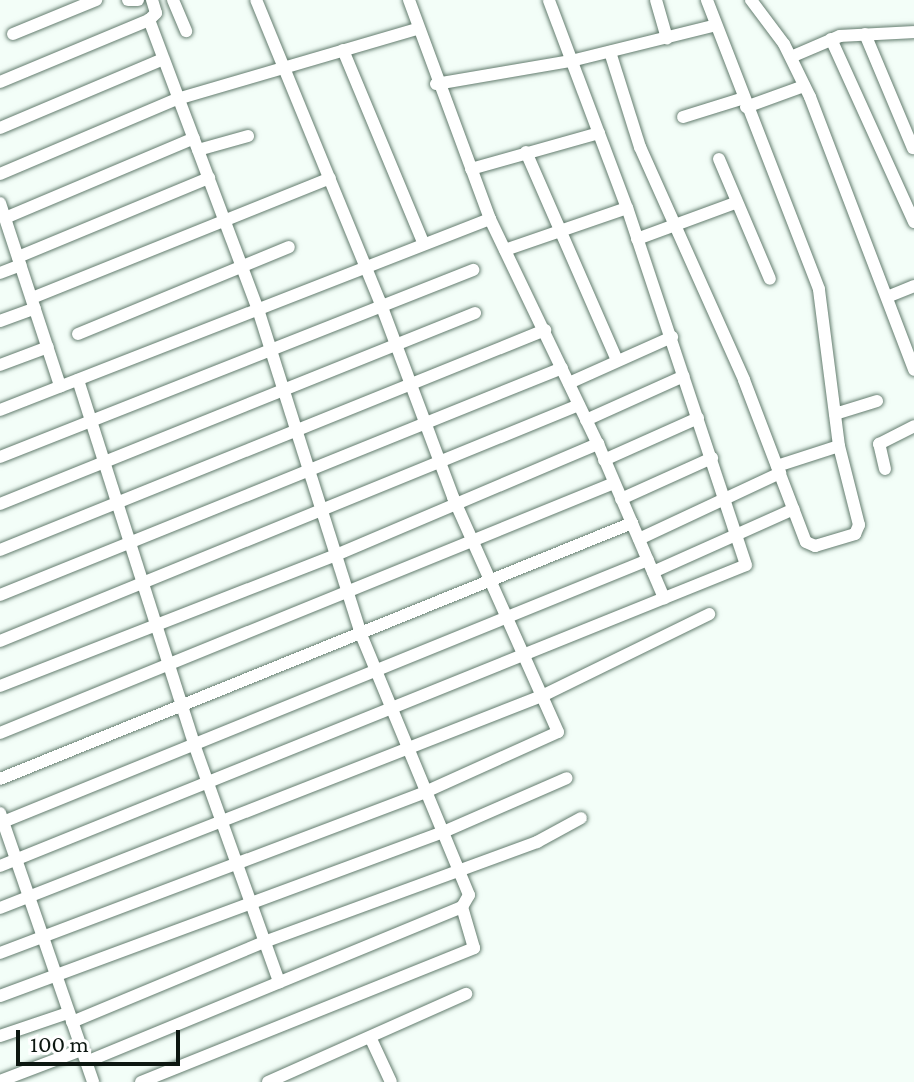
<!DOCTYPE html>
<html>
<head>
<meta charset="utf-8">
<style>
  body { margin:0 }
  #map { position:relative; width:914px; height:1082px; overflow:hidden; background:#f3fef8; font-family:"Crimson Pro",serif }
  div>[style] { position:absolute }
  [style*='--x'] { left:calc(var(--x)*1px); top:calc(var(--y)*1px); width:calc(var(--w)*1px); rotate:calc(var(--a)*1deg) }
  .roads { filter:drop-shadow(0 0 2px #637c6e) drop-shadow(0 0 2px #637c6e) }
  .street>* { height:12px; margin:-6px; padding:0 6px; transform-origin:6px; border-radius:6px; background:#fff }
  span { translate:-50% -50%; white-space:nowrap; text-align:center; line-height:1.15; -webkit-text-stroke:7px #fff; paint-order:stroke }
  .scale { position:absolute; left:16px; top:1030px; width:164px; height:36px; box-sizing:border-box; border:4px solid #0d1711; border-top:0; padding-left:10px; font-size:24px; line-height:28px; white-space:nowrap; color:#0d1711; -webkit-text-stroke:6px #fff; paint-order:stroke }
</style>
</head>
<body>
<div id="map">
  <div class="roads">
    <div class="street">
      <i style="--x:128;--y:0;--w:10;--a:0"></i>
      <i style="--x:173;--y:0;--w:34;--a:67"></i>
      <i style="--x:409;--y:0;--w:233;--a:69.7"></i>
      <i style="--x:490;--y:219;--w:250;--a:64.4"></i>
      <i style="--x:598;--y:444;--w:168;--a:66.8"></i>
      <i style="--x:656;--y:0;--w:40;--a:74"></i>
      <i style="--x:751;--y:0;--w:55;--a:53.1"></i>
      <i style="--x:784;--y:44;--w:59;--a:63.9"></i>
      <i style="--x:810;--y:97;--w:292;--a:69.1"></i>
      <i style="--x:13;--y:34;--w:90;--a:-22.3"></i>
      <i style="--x:865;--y:34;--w:124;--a:67.2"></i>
      <i style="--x:831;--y:39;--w:201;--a:65.6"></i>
      <i style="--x:343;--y:50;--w:208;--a:67.4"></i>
      <i style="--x:610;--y:52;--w:100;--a:72.5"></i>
      <i style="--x:640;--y:147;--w:255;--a:65.9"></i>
      <i style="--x:744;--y:380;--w:173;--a:69.1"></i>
      <i style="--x:806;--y:542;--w:10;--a:24"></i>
      <i style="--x:815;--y:546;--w:42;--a:-16.7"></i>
      <i style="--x:855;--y:534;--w:10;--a:-66"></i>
      <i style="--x:859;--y:525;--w:81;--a:-104.2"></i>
      <i style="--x:839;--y:446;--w:158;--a:-97.3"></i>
      <i style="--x:819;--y:289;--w:310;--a:-111.2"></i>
      <i style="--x:791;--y:57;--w:53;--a:-23.2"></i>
      <i style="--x:840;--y:36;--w:74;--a:-3.1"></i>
      <i style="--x:0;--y:82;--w:161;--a:-22.6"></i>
      <i style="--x:149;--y:20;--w:10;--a:-45"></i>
      <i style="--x:156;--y:13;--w:14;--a:-107"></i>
      <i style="--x:436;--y:84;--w:137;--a:-9.7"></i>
      <i style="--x:571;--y:61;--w:149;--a:-13.9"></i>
      <i style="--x:746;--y:107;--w:62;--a:-19.9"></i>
      <i style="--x:683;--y:117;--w:64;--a:-17.3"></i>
      <i style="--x:0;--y:128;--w:177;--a:-22.9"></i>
      <i style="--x:198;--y:150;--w:52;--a:-15.6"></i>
      <i style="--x:526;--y:152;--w:227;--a:66.4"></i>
      <i style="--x:719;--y:159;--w:130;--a:67"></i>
      <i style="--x:471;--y:169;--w:133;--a:-15.7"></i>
      <i style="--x:0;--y:174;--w:192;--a:-23"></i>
      <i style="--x:177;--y:99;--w:250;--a:-16.3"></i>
      <i style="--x:0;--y:203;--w:193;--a:71.8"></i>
      <i style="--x:5;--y:218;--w:205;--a:-22.9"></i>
      <i style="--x:637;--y:239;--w:104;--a:-20.2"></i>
      <i style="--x:505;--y:250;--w:129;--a:-19"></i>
      <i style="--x:18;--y:257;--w:207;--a:-22.5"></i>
      <i style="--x:0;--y:273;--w:22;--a:-21"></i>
      <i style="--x:887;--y:297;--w:29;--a:-22"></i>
      <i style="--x:32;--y:298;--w:321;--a:-21.9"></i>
      <i style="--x:0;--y:321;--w:37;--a:-20"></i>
      <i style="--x:78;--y:334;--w:228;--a:-22.4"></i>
      <i style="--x:0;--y:365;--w:51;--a:-20.6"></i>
      <i style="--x:78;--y:380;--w:385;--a:72.3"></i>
      <i style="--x:195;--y:747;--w:250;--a:70.3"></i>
      <i style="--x:569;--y:383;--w:113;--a:-24.1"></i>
      <i style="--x:0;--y:410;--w:526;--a:-21.3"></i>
      <i style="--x:835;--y:414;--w:44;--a:-17.2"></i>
      <i style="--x:586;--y:420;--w:107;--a:-24.2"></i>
      <i style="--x:0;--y:457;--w:509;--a:-21.57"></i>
      <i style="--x:604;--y:460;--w:103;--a:-24.1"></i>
      <i style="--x:777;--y:466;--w:65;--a:-17.9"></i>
      <i style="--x:885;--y:469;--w:26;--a:-103"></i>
      <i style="--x:879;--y:444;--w:39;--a:-27"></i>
      <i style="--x:621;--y:499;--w:100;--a:-24.3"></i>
      <i style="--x:0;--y:504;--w:512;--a:-21.91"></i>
      <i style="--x:639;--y:539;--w:156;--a:-25.1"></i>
      <i style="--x:0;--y:550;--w:588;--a:-21.98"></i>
      <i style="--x:653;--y:572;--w:154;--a:-24.1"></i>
      <i style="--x:0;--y:595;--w:606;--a:-21.99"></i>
      <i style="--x:0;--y:641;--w:625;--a:-22.18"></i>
      <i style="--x:0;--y:686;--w:361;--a:-21.3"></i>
      <i style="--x:336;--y:555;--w:285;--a:-23"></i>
      <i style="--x:0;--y:733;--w:663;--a:-22.15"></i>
      <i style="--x:0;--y:779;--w:682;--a:-22.05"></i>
      <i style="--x:0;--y:813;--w:285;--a:70.9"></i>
      <i style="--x:3;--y:822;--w:696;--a:-22.11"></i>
      <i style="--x:0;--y:866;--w:804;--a:-21.97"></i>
      <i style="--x:746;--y:565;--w:376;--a:-108.4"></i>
      <i style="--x:627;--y:208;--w:222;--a:-110.6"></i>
      <i style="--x:0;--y:908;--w:584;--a:-21.38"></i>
      <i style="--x:544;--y:695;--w:184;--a:-26.1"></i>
      <i style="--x:0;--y:953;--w:452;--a:-20.7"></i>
      <i style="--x:423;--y:793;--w:148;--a:-24.3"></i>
      <i style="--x:558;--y:732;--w:257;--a:-114.1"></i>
      <i style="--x:453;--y:497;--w:208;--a:-110.5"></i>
      <i style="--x:380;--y:302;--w:326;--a:-112.3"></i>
      <i style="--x:0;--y:996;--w:470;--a:-20.3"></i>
      <i style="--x:441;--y:833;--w:137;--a:-23.6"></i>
      <i style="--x:72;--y:1022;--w:208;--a:-22.6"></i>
      <i style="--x:264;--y:942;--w:291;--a:-20.1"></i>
      <i style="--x:537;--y:842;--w:50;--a:-28.6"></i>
      <i style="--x:0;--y:1036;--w:72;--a:-18.7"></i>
      <i style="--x:371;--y:1039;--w:47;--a:65.1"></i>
      <i style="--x:86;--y:1062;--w:407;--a:-22.4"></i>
      <i style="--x:462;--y:907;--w:14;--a:-60"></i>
      <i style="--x:469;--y:895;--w:282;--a:-112.5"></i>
      <i style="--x:361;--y:634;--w:343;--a:-107.6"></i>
      <i style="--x:257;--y:307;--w:307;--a:-110.6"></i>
      <i style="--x:0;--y:1081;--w:87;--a:-20.9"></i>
      <i style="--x:141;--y:1082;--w:359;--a:-21.9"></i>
      <i style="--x:474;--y:948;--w:43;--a:-106.3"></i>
      <i style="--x:268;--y:1082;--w:217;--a:-24"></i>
    </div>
  </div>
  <div class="scale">100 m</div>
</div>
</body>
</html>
